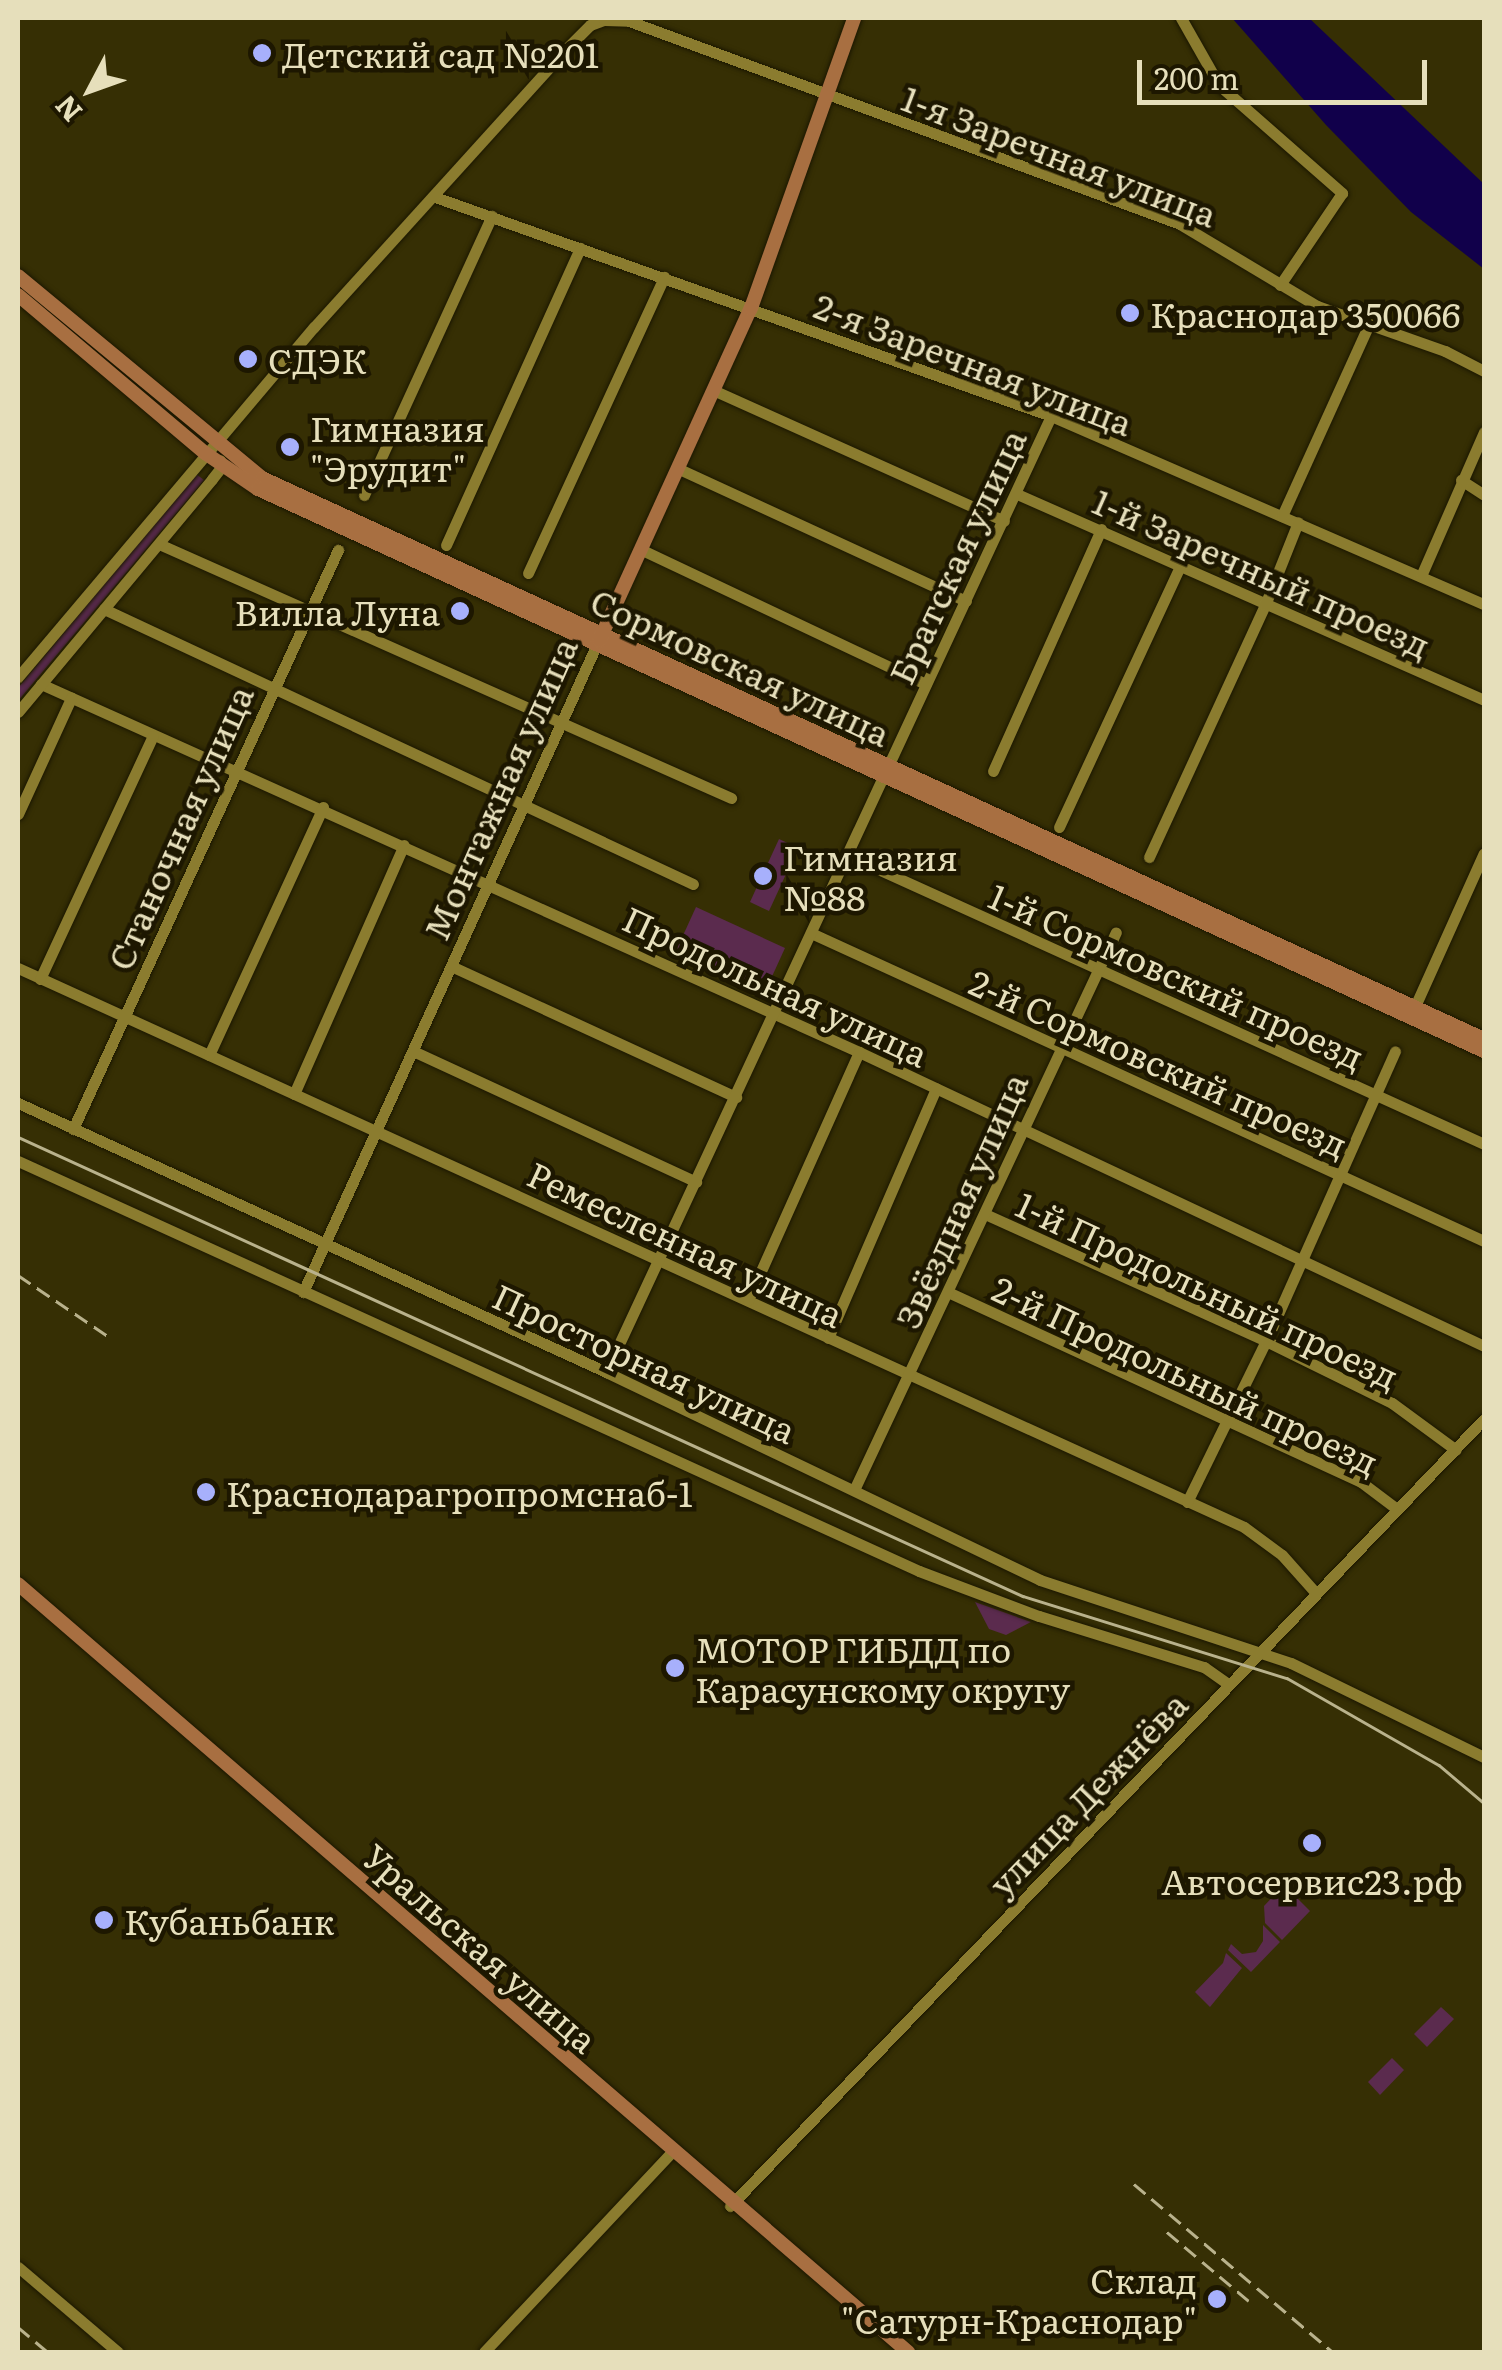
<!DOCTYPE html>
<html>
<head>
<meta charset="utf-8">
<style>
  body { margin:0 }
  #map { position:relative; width:1502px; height:2370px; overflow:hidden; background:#362f04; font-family:Literata,serif }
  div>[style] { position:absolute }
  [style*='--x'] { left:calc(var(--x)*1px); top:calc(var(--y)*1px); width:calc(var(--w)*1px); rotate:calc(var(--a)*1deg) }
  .green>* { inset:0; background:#5b2b4e }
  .water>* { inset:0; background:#11004b }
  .roads { filter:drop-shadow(0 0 2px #1b1701) drop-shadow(0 0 2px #1b1701) }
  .minor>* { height:11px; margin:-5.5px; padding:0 5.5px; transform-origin:5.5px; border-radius:5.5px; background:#8b7c2f }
  .major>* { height:14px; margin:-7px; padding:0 7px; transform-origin:7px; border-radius:7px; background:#a86f41 }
  .tram>* { height:2.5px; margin:-1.25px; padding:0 1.25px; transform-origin:1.25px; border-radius:1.25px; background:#b9b28c }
  .rail>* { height:2.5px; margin-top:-1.25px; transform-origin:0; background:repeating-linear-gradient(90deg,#b9b28c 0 15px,transparent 0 23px) }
  .dots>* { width:28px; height:28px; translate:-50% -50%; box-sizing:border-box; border:5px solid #1d1700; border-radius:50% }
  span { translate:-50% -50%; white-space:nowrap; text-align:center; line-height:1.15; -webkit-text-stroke:9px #1d1700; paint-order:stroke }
  .poi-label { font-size:35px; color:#e6dfbb }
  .left { translate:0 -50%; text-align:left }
  .right { translate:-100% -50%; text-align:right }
  .street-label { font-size:35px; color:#e6dfbb }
  .frame { position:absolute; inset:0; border:20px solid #e6dfbb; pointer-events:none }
  .north { position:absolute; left:40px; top:40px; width:100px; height:100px; -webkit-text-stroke:8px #1d1700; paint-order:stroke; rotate:229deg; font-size:28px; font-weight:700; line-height:40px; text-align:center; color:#e6dfbb }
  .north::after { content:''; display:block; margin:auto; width:35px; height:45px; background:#e6dfbb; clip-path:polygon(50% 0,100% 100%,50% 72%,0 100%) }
  .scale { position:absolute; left:1137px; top:60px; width:290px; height:45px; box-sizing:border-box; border:5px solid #e6dfbb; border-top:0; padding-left:12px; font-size:30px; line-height:35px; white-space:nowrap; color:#e6dfbb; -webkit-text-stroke:8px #1d1700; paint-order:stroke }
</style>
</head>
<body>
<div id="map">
  <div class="green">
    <i style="clip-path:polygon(196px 474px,204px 480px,18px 701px,18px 688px)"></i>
    <i style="clip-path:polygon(779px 839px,798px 848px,769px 911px,750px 902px)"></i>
    <i style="clip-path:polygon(696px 907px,785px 948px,764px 994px,675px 953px)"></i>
    <i style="clip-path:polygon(975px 1602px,1031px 1622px,1006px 1635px,989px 1629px)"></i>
    <i style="clip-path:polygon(1284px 1885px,1310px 1911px,1282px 1940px,1265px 1923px,1264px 1906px)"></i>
    <i style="clip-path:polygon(1263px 1925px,1280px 1942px,1251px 1972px,1228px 1950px,1231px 1944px,1242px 1954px,1256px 1952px,1263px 1941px)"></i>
    <i style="clip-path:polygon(1226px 1953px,1242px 1968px,1210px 2007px,1195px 1992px,1223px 1963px)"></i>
    <i style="clip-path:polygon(1441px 2007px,1454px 2019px,1427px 2047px,1414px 2034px)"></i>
    <i style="clip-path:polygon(1392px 2058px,1404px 2070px,1380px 2095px,1368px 2082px)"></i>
  </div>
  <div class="water">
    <i style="clip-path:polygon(1232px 18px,1309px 18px,1484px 184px,1484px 269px,1411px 212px,1326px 125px)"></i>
  </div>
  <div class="roads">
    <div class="minor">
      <i style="--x:1181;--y:18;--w:77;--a:60.4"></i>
      <i style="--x:1219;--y:85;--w:164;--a:41.3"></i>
      <i style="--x:1342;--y:193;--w:111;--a:124"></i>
      <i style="--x:435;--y:197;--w:654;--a:19.57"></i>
      <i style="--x:1051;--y:416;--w:472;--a:23.5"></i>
      <i style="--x:713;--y:390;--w:319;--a:24.2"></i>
      <i style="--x:677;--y:468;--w:318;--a:24.7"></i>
      <i style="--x:1461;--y:480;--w:27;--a:33"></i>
      <i style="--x:1017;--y:494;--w:510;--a:23.8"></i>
      <i style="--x:364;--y:495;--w:307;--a:-65.4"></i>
      <i style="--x:1282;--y:516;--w:211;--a:-65.6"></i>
      <i style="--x:159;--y:544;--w:626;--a:23.94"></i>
      <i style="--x:446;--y:545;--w:326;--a:-65.7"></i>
      <i style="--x:640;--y:549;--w:316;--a:25.3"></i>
      <i style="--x:528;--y:573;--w:326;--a:-65.3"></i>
      <i style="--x:1421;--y:576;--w:157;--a:-66.4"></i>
      <i style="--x:104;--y:609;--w:650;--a:25.03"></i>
      <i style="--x:18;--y:677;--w:458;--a:-49.8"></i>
      <i style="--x:314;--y:327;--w:374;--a:-47.8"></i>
      <i style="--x:565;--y:50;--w:35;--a:-45"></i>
      <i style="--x:590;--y:25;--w:15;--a:-20"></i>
      <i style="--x:604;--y:20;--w:25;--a:2"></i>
      <i style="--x:629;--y:21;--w:587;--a:20.22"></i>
      <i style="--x:1180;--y:224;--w:160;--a:30.9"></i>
      <i style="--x:1317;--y:306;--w:136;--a:19.4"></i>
      <i style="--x:1445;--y:351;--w:44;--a:27.1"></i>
      <i style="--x:41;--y:684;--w:897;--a:24.22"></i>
      <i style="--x:859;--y:1052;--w:691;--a:25.19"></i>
      <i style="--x:18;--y:712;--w:303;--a:-50.2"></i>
      <i style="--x:212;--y:479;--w:16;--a:-52"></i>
      <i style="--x:222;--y:466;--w:6;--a:-108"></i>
      <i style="--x:993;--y:771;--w:265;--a:-65.9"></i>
      <i style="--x:18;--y:814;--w:128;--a:-65.4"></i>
      <i style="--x:1059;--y:827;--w:288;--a:-65.1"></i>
      <i style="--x:847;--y:855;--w:699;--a:24.4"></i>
      <i style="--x:1149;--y:857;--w:277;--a:-65.3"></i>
      <i style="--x:1265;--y:605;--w:89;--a:-68.3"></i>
      <i style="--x:811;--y:933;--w:740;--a:24.59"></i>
      <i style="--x:451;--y:966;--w:314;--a:24.7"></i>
      <i style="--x:18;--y:968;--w:1347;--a:24.51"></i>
      <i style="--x:1244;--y:1527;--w:47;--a:36.4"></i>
      <i style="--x:1282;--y:1555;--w:50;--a:48.3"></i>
      <i style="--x:40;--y:979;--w:268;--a:-65.1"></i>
      <i style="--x:1412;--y:1013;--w:175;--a:-65.8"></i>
      <i style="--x:413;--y:1051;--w:312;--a:24.8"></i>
      <i style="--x:209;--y:1055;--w:273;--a:-65.3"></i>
      <i style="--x:294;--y:1094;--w:272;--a:-66.2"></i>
      <i style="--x:18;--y:1103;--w:647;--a:24.58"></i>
      <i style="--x:606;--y:1372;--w:481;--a:25.6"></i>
      <i style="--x:1040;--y:1580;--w:264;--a:18.3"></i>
      <i style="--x:1291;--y:1663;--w:215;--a:26"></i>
      <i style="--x:73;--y:1129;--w:637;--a:-65.41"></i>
      <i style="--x:18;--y:1161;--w:990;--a:24.47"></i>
      <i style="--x:919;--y:1571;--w:128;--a:20.6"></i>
      <i style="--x:1039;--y:1616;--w:173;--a:17.2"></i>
      <i style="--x:1204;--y:1667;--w:29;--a:35"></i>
      <i style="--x:985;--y:1214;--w:308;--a:24.3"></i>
      <i style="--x:1266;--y:1341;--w:140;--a:26.2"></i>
      <i style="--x:1392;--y:1403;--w:79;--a:36.3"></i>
      <i style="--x:303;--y:1292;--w:709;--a:-65.6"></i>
      <i style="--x:950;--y:1293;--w:452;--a:24.7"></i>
      <i style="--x:1361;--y:1482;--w:45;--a:36.9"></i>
      <i style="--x:748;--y:1300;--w:272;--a:-65.9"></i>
      <i style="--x:828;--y:1338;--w:272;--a:-66.6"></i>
      <i style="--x:606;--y:1372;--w:1054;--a:-65.04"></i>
      <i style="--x:854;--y:1490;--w:616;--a:-64.85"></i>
      <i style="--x:1187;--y:1502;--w:179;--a:-63.9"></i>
      <i style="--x:1266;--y:1341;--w:317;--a:-66"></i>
      <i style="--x:730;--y:2206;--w:1090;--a:-46.23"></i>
      <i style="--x:18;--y:2267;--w:131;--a:40.4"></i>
      <i style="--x:484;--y:2352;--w:274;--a:-46.8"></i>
    </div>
    <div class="major">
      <i style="--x:18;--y:276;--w:317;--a:39.6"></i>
      <i style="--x:262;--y:478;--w:1345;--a:24.66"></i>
      <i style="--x:18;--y:295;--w:245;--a:40.2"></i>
      <i style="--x:205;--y:453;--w:64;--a:34.2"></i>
      <i style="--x:258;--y:489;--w:1349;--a:24.63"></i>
      <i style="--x:599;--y:641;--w:366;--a:-65.5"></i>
      <i style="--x:751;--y:308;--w:308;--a:-70.4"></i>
      <i style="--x:18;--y:1584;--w:1176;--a:40.79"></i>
    </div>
  </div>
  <div class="tram">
    <i style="--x:18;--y:1137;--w:1105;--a:24.55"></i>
    <i style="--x:1023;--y:1596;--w:276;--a:17.3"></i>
    <i style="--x:1287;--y:1678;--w:175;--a:29.8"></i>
    <i style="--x:1439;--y:1765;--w:59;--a:40.2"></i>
  </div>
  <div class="rail">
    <i style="--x:18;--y:1275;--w:114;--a:34.2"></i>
    <i style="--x:1134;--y:2184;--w:260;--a:40.2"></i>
    <i style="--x:1167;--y:2232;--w:107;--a:40.1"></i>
    <i style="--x:18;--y:2327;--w:39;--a:40"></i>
  </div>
  <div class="dots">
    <i style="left:262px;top:53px;background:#a7b0fc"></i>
    <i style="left:1130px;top:313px;background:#a7b0fc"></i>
    <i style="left:248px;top:359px;background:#a7b0fc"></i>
    <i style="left:290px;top:447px;background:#a7b0fc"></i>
    <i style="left:460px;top:611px;background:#a7b0fc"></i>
    <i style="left:763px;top:876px;background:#a7b0fc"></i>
    <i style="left:206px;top:1492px;background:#a7b0fc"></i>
    <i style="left:675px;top:1668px;background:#a7b0fc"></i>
    <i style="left:1312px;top:1843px;background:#a7b0fc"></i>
    <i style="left:104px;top:1920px;background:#a7b0fc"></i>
    <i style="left:1217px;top:2299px;background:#a7b0fc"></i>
  </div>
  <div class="poi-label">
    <span class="left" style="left:282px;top:53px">Детский сад №201</span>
    <span class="left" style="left:1150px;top:313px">Краснодар 350066</span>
    <span class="left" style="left:268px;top:359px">СДЭК</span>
    <span class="left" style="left:310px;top:447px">Гимназия<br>"Эрудит"</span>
    <span class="right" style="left:440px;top:611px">Вилла Луна</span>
    <span class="left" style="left:783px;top:876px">Гимназия<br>№88</span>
    <span class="left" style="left:226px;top:1492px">Краснодарагропромснаб-1</span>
    <span class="left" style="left:695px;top:1668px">МОТОР ГИБДД по<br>Карасунскому округу</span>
    <span style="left:1312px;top:1880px">Автосервис23.рф</span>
    <span class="left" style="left:124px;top:1920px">Кубаньбанк</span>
    <span class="right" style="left:1197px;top:2299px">Склад<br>"Сатурн-Краснодар"</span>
  </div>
  <div class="street-label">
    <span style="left:1060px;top:155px;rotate:21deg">1-я Заречная улица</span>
    <span style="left:974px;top:363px;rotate:21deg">2-я Заречная улица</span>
    <span style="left:956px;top:556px;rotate:-65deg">Братская улица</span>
    <span style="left:1262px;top:572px;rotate:24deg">1-й Заречный проезд</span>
    <span style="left:741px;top:666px;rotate:25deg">Сормовская улица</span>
    <span style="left:499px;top:788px;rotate:-66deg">Монтажная улица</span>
    <span style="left:179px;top:827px;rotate:-66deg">Станочная улица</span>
    <span style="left:1177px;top:975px;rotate:24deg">1-й Сормовский проезд</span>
    <span style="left:776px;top:985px;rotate:25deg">Продольная улица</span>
    <span style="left:1159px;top:1062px;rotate:24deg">2-й Сормовский проезд</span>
    <span style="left:960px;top:1200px;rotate:-66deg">Звёздная улица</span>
    <span style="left:686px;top:1243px;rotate:25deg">Ремесленная улица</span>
    <span style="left:1208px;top:1289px;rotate:25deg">1-й Продольный проезд</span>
    <span style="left:645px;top:1362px;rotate:25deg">Просторная улица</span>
    <span style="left:1186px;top:1374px;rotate:25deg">2-й Продольный проезд</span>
    <span style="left:1087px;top:1793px;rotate:-46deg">улица Дежнёва</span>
    <span style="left:481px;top:1947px;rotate:41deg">Уральская улица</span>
  </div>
  <div class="frame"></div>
  <div class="north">N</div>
  <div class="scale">200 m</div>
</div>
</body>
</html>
